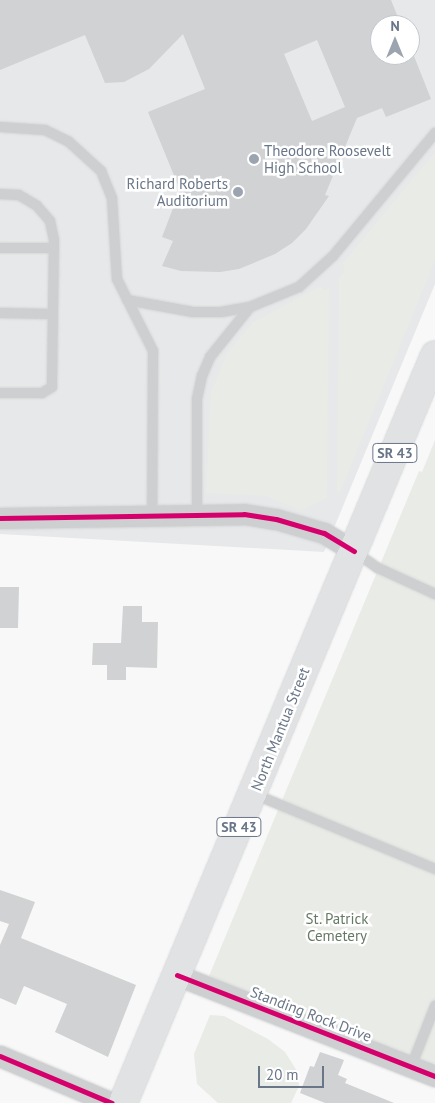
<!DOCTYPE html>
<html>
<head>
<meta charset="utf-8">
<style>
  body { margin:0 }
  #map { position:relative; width:435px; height:1103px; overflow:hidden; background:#f8f8f8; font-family:"PT Sans",sans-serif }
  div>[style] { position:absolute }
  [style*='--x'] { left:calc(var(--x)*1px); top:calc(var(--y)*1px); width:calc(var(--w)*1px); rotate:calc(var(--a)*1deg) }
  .built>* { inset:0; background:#e7e8e9 }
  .green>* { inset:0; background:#e8ebe6 }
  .building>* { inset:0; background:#d0d2d3 }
  .roads { filter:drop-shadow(0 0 1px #d4d5d6) drop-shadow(0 0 1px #d4d5d6) }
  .service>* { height:10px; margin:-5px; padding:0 5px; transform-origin:5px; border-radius:5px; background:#cecfd1 }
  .minor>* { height:21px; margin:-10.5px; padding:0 10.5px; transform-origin:10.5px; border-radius:10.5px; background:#cecfd1 }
  .primary>* { height:28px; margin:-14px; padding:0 14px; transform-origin:14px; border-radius:14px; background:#e1e2e3 }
  .cycleway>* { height:5px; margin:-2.5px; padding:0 2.5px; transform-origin:2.5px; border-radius:2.5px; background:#d6006c }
  .dots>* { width:14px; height:14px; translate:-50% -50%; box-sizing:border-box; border:2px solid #fff; border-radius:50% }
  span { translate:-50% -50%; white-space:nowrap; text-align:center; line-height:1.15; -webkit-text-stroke:5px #fff; paint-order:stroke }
  .shield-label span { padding:1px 4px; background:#fff; border:1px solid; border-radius:4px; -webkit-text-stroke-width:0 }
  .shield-label { font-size:14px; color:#697687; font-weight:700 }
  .poi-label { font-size:15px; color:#697687 }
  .left { translate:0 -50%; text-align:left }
  .right { translate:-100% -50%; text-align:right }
  .street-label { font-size:15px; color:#697687 }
  .park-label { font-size:15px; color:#667964 }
  .north { position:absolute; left:370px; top:15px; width:50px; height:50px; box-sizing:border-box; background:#fff; border:1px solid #c3c8cf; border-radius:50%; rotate:0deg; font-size:14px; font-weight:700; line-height:20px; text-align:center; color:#697687 }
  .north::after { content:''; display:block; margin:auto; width:18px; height:22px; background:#9ba4af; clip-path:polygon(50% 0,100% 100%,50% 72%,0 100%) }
  .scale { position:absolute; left:258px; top:1066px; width:66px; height:22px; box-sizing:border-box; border:2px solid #697687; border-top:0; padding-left:6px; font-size:15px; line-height:18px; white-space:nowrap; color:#697687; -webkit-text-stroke:4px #fff; paint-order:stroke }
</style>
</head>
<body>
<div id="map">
  <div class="built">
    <i style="clip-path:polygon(evenodd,0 0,435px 0,435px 284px,324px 552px,0 534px,0 0,380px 25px,410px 25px,410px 55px,380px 55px,380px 25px)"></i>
  </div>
  <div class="green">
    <i style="clip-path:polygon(435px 152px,435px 260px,340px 492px,337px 491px,339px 278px,344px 272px,343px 263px)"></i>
    <i style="clip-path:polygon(321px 286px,324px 290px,329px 289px,327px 498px,301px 510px,265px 496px,206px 493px,211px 392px,227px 353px,254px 322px)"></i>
    <i style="clip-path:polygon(435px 440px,435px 1076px,209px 976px,419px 471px,422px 472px)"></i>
    <i style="clip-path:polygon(210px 1015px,224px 1016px,268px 1039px,285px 1052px,297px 1071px,299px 1086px,291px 1103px,218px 1103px,197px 1084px,194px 1054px)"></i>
  </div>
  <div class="building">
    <i style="clip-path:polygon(evenodd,0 0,391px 0,401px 25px,380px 25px,380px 55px,410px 55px,410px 46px,431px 99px,386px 117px,382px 108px,357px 118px,325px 195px,329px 196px,306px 229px,292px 243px,275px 254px,239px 269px,220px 272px,181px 271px,162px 266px,173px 241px,162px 237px,180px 190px,148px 112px,205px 89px,183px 34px,149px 69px,124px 82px,105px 83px,85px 35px,0 70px,0 0,317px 40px,345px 107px,312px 121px,284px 54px,317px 40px)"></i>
    <i style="clip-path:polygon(0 587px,19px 587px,18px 628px,0 628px)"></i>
    <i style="clip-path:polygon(123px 606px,142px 606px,142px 622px,158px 622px,157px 668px,126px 667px,126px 680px,107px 680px,107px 665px,92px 665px,93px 643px,121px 643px)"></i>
    <i style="clip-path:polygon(0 890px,35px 902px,21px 938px,136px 985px,108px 1057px,55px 1032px,67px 1004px,24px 986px,16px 1005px,0 998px,0 945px,9px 924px,0 921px)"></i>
    <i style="clip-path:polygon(320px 1052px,344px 1060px,338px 1075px,347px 1079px,345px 1083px,394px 1103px,325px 1103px,300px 1093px,310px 1066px,314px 1067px)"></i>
  </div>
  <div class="roads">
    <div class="service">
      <i style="--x:0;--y:127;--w:45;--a:3.8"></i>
      <i style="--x:45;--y:130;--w:25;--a:26"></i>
      <i style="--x:68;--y:141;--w:45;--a:42.3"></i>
      <i style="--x:101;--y:171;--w:29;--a:68"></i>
      <i style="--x:112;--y:198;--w:81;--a:86.5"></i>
      <i style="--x:117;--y:279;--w:80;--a:63.4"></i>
      <i style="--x:153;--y:351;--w:166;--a:90.3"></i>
      <i style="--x:0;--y:194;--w:19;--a:3"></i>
      <i style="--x:19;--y:195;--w:21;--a:31"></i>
      <i style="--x:37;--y:206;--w:20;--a:49"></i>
      <i style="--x:50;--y:221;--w:19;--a:78"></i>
      <i style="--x:54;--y:240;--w:147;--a:90.8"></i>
      <i style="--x:52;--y:387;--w:12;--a:149"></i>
      <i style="--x:42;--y:393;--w:42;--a:180"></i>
      <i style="--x:0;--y:248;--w:54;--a:0"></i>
      <i style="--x:127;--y:300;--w:67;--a:10.3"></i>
      <i style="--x:193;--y:312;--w:28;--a:0"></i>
      <i style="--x:221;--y:312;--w:29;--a:-10"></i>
      <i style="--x:250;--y:307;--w:53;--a:-22.2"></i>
      <i style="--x:299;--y:287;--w:46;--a:-42.4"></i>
      <i style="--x:333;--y:256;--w:160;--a:-50.3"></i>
      <i style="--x:0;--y:313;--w:53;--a:1.1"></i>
      <i style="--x:197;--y:516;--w:117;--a:-90"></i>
      <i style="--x:197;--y:399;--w:24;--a:-78"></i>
      <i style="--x:202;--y:376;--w:21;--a:-67"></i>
      <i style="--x:210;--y:357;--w:64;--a:-51.3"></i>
      <i style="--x:355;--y:552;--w:28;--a:35"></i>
      <i style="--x:378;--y:568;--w:63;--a:24.5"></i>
      <i style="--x:254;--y:794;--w:196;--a:22.5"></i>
      <i style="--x:411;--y:1067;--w:66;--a:-68.5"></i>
    </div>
    <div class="minor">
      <i style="--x:0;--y:518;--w:244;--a:-0.9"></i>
      <i style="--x:244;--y:514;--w:32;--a:9"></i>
      <i style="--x:276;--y:519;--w:50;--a:16.3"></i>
      <i style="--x:324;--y:533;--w:35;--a:31"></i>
      <i style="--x:177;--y:975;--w:277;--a:21.4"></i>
      <i style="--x:0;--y:1056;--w:121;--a:22.8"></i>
    </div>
    <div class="primary">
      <i style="--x:123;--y:1103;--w:810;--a:-67.36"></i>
    </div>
  </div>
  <div class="cycleway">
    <i style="--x:0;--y:518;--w:244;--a:-0.9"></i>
    <i style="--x:244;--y:514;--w:32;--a:9"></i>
    <i style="--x:276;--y:519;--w:50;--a:16.3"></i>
    <i style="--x:324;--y:533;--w:35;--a:31"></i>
    <i style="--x:177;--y:975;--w:277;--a:21.4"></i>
    <i style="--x:0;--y:1056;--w:121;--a:22.8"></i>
  </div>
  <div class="dots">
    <i style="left:254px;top:159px;background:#9ba4af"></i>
    <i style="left:238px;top:192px;background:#9ba4af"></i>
  </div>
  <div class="shield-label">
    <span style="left:395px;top:453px">SR 43</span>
    <span style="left:239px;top:827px">SR 43</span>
  </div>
  <div class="poi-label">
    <span class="left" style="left:264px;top:159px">Theodore Roosevelt<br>High School</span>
    <span class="right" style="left:228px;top:192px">Richard Roberts<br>Auditorium</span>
  </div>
  <div class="street-label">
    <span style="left:280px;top:729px;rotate:-68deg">North Mantua Street</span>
    <span style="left:311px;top:1014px;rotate:21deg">Standing Rock Drive</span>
  </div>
  <div class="park-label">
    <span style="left:337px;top:927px">St. Patrick<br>Cemetery</span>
  </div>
  <div class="north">N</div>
  <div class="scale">20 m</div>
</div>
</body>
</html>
